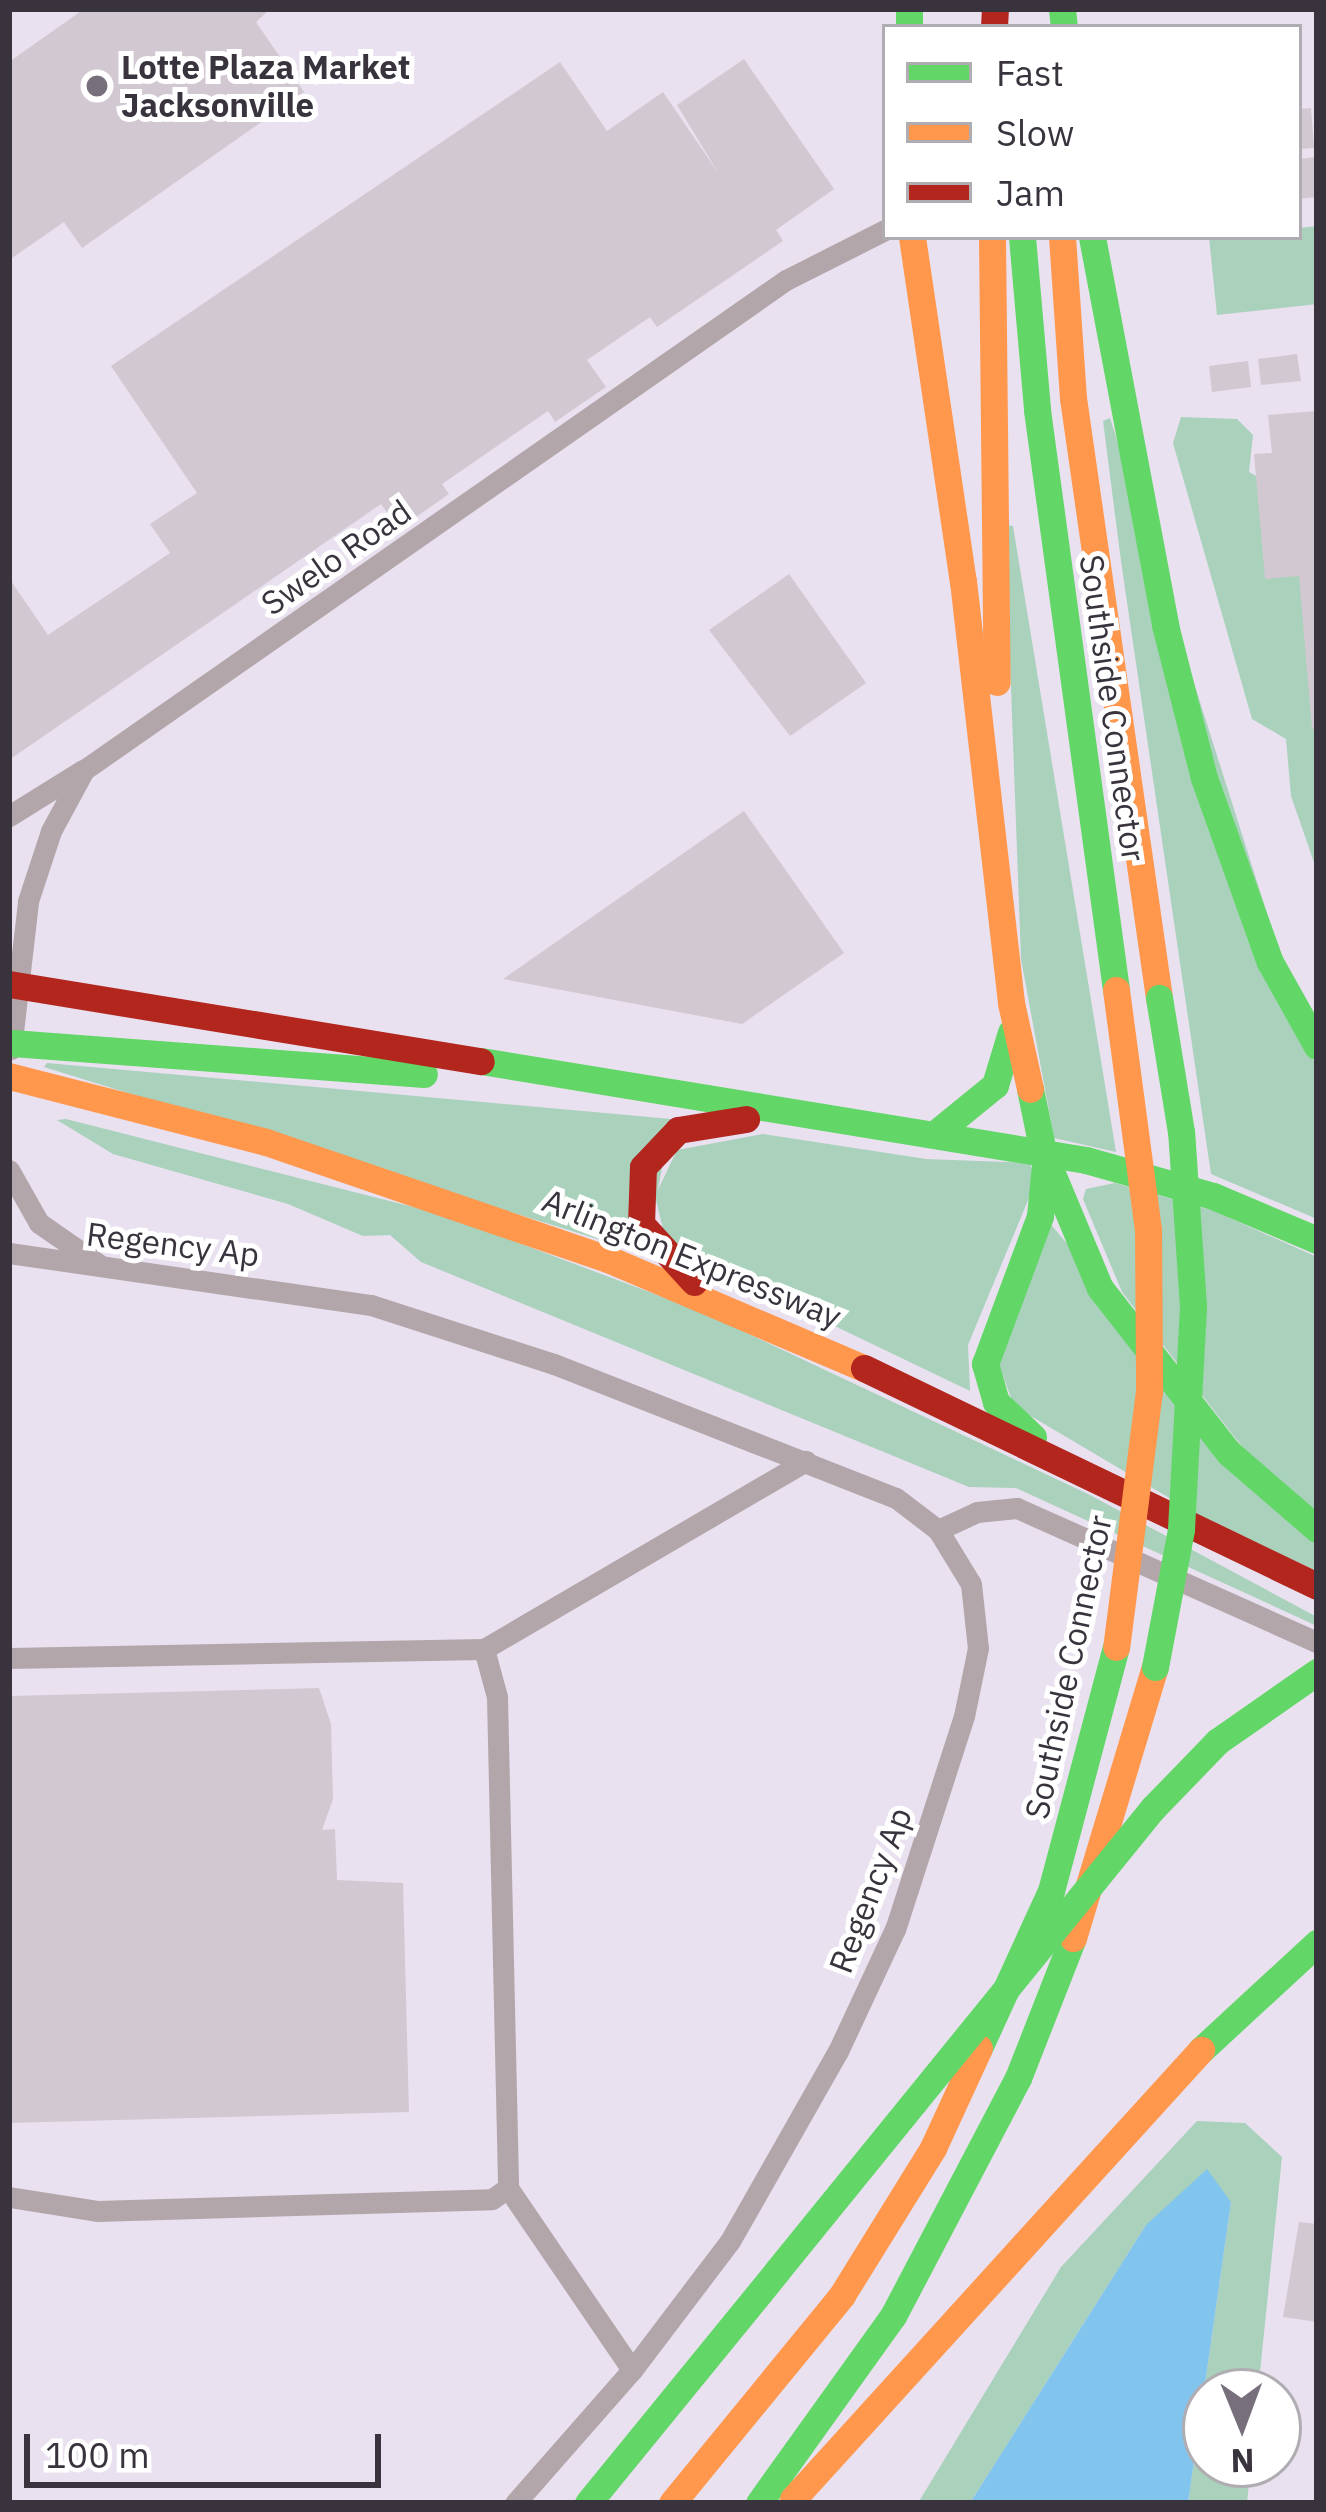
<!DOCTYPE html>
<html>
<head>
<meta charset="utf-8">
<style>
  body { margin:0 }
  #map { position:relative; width:1326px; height:2512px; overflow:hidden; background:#e9e1f0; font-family:"IBM Plex Sans",sans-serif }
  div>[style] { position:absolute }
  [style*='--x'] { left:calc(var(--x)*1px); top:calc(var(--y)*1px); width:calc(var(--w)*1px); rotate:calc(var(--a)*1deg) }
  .green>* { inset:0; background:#a9d1bb }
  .water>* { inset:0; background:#81c4ed }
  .building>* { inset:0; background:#d2c8d1 }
  .street>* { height:21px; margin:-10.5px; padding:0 10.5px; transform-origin:10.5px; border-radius:10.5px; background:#b3a6aa }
  .fast>* { height:27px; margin:-13.5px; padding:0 13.5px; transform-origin:13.5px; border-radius:13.5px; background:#63d668 }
  .slow>* { height:27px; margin:-13.5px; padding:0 13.5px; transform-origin:13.5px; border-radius:13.5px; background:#ff974d }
  .jam>* { height:27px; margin:-13.5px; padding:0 13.5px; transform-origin:13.5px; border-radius:13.5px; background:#b3261e }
  .fast-bridge>* { height:27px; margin:-13.5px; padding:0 13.5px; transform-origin:13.5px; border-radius:13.5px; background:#63d668 }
  .slow-bridge>* { height:27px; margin:-13.5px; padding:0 13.5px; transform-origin:13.5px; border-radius:13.5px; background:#ff974d }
  .dots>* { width:33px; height:33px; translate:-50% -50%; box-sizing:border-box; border:6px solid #fff; border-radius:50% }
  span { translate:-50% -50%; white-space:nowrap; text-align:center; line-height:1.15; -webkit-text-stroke:10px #fff; paint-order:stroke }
  .poi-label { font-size:33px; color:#39333e; font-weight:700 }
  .left { translate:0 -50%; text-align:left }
  .street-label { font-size:33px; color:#39333e }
  .frame { position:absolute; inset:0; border:12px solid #39333e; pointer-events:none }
  .legend { position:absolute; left:882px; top:24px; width:420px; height:216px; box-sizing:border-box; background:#fff; border:3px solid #b0adb2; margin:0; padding:15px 21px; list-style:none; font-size:36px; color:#39333e }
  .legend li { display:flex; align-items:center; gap:24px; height:60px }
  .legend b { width:60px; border:3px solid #b0adb2 }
  .north { position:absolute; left:1182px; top:2368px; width:120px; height:120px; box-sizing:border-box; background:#fff; border:3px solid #b0adb2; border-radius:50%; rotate:179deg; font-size:33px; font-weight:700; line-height:48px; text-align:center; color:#39333e }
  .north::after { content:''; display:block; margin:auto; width:42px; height:54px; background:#77707c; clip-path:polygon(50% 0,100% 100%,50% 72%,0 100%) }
  .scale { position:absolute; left:24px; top:2434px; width:357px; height:54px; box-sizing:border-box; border:6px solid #39333e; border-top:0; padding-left:15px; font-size:36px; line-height:42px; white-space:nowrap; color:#39333e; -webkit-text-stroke:9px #fff; paint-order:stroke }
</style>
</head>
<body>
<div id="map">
  <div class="green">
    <i style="clip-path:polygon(1317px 226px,1317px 304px,1217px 315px,1209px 237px,1299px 237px,1299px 228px)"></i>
    <i style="clip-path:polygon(1181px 417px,1237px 419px,1253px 435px,1249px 472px,1277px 488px,1317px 443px,1317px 871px,1291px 796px,1286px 739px,1252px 719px,1173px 443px)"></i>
    <i style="clip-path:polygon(1110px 418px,1317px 1071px,1317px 1219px,1211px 1174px,1121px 561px,1103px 421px)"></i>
    <i style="clip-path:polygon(1005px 525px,1013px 526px,1116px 1152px,1054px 1138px,1021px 959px)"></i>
    <i style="clip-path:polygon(47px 1063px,671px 1119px,646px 1254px,44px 1067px)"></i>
    <i style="clip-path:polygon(66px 1119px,441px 1214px,700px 1311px,1090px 1495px,1317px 1617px,1317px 1626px,1016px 1488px,969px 1487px,421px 1262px,390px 1235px,363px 1236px,288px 1204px,113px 1154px,57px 1120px)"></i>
    <i style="clip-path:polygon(763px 1134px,926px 1159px,1030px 1163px,1036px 1181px,968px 1345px,970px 1391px,689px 1256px,664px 1233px,655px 1196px,677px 1150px)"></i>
    <i style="clip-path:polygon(1115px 1183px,1214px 1211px,1317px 1257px,1317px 1516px,1257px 1466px,1122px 1292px,1083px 1199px,1086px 1189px)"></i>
    <i style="clip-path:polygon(1048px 1221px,1317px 1541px,1317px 1571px,1210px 1522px,1014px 1406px,994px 1351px)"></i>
    <i style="clip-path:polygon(1197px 2121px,1245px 2123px,1282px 2157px,1258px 2392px,1206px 2392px,1206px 2464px,1251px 2464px,1247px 2503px,1188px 2503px,1231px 2202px,1146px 2225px,970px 2503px,918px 2503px,1061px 2267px)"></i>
  </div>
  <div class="water">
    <i style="clip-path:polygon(1207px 2169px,1231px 2202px,1188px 2503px,970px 2503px,1146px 2225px)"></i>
  </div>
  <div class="building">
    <i style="clip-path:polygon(84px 9px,270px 9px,256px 22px,304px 92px,82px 248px,64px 222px,9px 260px,9px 62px)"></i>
    <i style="clip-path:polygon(744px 59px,834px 189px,776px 230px,783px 241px,657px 327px,650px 317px,587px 360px,606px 387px,555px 422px,548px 411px,442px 484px,449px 494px,399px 529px,381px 504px,9px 760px,9px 578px,48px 635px,170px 553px,150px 524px,197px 493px,111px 366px,560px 62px,607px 131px,663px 92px,719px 174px,677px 105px)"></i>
    <i style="clip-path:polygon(1311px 108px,1314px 148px,1299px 149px,1299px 109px)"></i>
    <i style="clip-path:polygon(1316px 157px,1317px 197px,1299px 199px,1299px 159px)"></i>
    <i style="clip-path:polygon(1297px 354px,1301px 381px,1261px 385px,1258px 359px)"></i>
    <i style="clip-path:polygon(1248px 361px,1251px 387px,1212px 392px,1209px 366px)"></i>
    <i style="clip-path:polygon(1317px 411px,1317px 728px,1312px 729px,1299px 576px,1265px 579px,1254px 454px,1272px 453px,1268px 415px)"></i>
    <i style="clip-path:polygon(789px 574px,866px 683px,790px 736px,709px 630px)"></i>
    <i style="clip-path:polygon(744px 811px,844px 953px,742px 1024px,503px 979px)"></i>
    <i style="clip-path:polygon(319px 1688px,331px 1724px,333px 1799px,322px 1830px,335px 1829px,337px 1880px,403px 1883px,409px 2112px,9px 2123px,9px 1696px)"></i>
    <i style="clip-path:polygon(1299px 2222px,1317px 2224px,1317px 2322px,1283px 2317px)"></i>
  </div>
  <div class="street">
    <i style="--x:9;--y:816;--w:87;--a:-31.9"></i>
    <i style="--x:11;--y:1049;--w:149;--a:-83.4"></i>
    <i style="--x:28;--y:901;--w:74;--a:-71.8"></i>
    <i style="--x:51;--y:831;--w:69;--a:-61.6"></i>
    <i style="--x:84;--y:770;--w:856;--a:-34.92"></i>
    <i style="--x:786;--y:280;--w:111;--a:-26.8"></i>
    <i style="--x:9;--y:1170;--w:61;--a:60.5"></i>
    <i style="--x:39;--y:1223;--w:75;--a:34.7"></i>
    <i style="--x:9;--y:1253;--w:366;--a:8.2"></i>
    <i style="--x:371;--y:1305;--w:192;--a:17.9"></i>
    <i style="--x:554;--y:1364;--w:367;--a:21.4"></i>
    <i style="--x:896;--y:1498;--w:53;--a:37.3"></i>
    <i style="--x:938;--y:1530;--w:63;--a:58.6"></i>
    <i style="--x:971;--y:1584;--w:64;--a:83.8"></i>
    <i style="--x:978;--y:1648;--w:69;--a:101.6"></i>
    <i style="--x:964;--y:1716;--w:224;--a:107.9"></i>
    <i style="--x:895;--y:1929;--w:135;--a:115"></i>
    <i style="--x:838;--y:2051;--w:219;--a:119.6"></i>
    <i style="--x:730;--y:2241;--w:162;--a:127.2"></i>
    <i style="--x:632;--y:2370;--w:177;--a:131.3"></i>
    <i style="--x:938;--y:1530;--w:43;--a:-24.8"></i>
    <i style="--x:977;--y:1512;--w:40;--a:-5.7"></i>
    <i style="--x:1017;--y:1508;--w:329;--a:24.1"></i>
    <i style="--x:484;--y:1649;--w:373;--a:-30.3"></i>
    <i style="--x:9;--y:1658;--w:475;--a:-1.1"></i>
    <i style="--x:484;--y:1649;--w:50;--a:74.8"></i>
    <i style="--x:497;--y:1697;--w:491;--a:88.7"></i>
    <i style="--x:9;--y:2197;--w:89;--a:9"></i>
    <i style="--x:97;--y:2211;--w:395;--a:-1.7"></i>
    <i style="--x:492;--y:2199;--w:19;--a:-35"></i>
    <i style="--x:508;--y:2188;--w:220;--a:55.7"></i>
  </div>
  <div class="fast">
    <i style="--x:909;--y:9;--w:18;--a:90"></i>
    <i style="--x:1062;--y:9;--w:18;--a:84"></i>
    <i style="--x:1022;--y:237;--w:174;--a:85"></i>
    <i style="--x:1037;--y:410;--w:585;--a:82.24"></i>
    <i style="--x:1092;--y:237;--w:395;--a:79.3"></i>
    <i style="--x:1165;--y:625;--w:158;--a:75.7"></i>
    <i style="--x:1204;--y:778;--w:195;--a:70.3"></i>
    <i style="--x:1270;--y:962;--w:96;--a:60.8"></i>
    <i style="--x:12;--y:1043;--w:413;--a:4.3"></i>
    <i style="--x:481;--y:1061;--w:613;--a:9.29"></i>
    <i style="--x:1086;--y:1160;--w:132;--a:15.8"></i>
    <i style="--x:1213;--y:1196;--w:113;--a:22.9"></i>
    <i style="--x:1030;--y:1089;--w:64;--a:78.3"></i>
    <i style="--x:1043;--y:1152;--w:147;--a:67.3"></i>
    <i style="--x:1100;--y:1288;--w:209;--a:52"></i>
    <i style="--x:1229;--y:1453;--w:116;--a:40.8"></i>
    <i style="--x:936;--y:1133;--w:76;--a:-39.1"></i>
    <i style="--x:995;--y:1085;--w:55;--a:-73.2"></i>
    <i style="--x:1033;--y:1437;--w:51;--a:-136.6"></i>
    <i style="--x:996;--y:1402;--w:40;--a:-106"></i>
    <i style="--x:985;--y:1364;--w:158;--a:-69.6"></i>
    <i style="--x:1040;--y:1216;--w:51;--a:-84.4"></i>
    <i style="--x:979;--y:2048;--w:173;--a:-65.4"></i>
    <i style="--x:1051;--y:1891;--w:253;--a:-75.1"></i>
    <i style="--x:1201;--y:2050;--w:158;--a:-42.7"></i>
    <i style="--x:588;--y:2503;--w:299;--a:-50.8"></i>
    <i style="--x:759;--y:2503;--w:230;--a:-54.4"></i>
    <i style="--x:893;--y:2316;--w:269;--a:-62.3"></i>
    <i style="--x:1018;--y:2078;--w:150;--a:-68.6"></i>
  </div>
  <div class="slow">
    <i style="--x:912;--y:237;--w:348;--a:81.6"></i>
    <i style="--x:963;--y:581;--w:425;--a:83.5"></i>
    <i style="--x:1011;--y:1003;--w:88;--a:77.5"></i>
    <i style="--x:992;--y:237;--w:445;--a:89.4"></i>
    <i style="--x:1062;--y:237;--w:161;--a:86.1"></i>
    <i style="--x:1073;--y:398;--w:606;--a:81.84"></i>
    <i style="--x:9;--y:1076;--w:265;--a:14.4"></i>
    <i style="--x:266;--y:1142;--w:361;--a:18.9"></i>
    <i style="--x:608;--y:1259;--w:278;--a:23.1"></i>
    <i style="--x:1073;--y:1938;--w:283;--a:-73.2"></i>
    <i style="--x:793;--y:2499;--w:607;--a:-47.74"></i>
    <i style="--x:672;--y:2503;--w:269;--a:-50.7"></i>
    <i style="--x:842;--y:2295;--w:173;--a:-58.2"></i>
    <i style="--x:933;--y:2148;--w:110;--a:-65.3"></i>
  </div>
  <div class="jam">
    <i style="--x:994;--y:27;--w:18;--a:-87"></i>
    <i style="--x:9;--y:984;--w:478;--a:9.3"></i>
    <i style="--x:694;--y:1282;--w:79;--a:-132.4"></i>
    <i style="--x:641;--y:1224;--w:57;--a:-88"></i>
    <i style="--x:643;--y:1167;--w:51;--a:-46.6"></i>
    <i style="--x:678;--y:1130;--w:69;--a:-9.2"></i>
    <i style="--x:864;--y:1368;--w:503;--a:25.7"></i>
  </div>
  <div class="fast-bridge">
    <i style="--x:1155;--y:1667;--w:140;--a:-79.3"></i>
    <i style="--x:1181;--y:1529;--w:223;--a:-86.9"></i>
    <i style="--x:1193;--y:1306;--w:174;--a:-93.9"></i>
    <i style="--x:1181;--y:1132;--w:136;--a:-99.3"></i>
    <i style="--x:777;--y:2271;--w:596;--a:-50.92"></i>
    <i style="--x:1153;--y:1808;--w:93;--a:-45.9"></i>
    <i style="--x:1218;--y:1741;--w:121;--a:-34.9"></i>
  </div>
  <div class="slow-bridge">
    <i style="--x:1116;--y:990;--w:241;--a:82.4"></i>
    <i style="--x:1148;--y:1229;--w:162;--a:89.6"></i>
    <i style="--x:1149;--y:1391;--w:258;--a:97.3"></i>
  </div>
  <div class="dots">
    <i style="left:97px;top:86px;background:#77707c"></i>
  </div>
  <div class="poi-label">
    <span class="left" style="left:121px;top:86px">Lotte Plaza Market<br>Jacksonville</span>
  </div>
  <div class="street-label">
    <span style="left:336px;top:557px;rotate:-35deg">Swelo Road</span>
    <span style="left:1113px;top:708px;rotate:82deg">Southside Connector</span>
    <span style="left:173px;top:1244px;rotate:7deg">Regency Ap</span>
    <span style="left:692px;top:1258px;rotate:22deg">Arlington Expressway</span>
    <span style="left:1068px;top:1667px;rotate:-78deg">Southside Connector</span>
    <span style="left:870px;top:1890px;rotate:-69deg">Regency Ap</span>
  </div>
  <div class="frame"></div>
  <ul class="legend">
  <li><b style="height:15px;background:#63d668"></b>Fast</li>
  <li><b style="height:15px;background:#ff974d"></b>Slow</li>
  <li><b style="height:15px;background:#b3261e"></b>Jam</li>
  </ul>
  <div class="north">N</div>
  <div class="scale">100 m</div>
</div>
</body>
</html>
